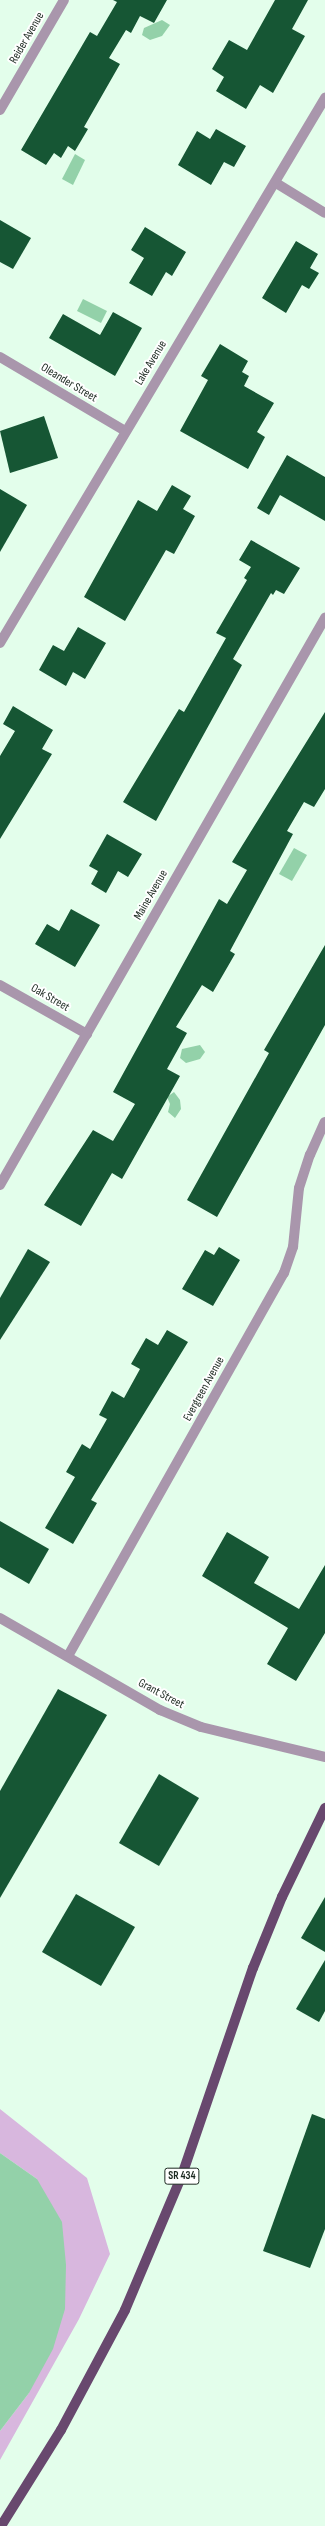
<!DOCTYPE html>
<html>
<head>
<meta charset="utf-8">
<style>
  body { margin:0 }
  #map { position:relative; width:325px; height:2526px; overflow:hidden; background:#e3feeb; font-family:"Sofia Sans Condensed",sans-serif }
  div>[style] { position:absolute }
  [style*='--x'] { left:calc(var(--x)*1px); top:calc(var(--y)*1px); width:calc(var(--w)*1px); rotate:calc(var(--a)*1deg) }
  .green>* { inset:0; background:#d8b7de }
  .water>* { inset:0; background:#93d1a9 }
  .building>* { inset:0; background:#165634 }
  .minor>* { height:10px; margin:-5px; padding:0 5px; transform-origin:5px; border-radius:5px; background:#a996ac }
  .tertiary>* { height:10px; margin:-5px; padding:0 5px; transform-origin:5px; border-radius:5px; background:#a996ac }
  .primary>* { height:10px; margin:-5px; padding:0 5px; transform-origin:5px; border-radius:5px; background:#68486e }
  span { translate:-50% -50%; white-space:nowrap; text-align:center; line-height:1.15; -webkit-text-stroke:4px #fff; paint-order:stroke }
  .shield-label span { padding:1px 3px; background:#fff; border:1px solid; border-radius:3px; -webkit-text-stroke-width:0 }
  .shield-label { font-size:11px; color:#1c2920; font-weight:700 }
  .street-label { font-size:12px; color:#1c2920 }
</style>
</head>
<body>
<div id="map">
  <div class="green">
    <i style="clip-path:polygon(0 2109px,87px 2178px,110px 2254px,79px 2319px,0 2460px,0 2431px,29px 2393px,37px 2179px,0 2153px)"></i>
  </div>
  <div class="water">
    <i style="clip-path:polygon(162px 20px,170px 25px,162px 36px,150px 40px,142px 35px,144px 28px)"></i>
    <i style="clip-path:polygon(75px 154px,85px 160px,73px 185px,62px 179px)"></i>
    <i style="clip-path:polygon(83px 299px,107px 311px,101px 323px,77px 311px)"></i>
    <i style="clip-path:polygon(294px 848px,307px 855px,292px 881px,279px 874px)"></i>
    <i style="clip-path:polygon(200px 1045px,205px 1052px,200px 1059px,186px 1063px,180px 1058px,182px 1049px)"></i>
    <i style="clip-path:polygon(174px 1092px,180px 1100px,181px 1109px,175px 1118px,168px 1112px,170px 1104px,167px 1097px)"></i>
    <i style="clip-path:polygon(0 2153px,37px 2179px,62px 2222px,66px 2265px,65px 2309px,53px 2349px,29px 2393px,0 2431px)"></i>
  </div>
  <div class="building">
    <i style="clip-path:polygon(113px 0,167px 0,154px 23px,140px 16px,131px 33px,126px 30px,109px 58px,120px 64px,84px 127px,88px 129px,75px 151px,68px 146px,61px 158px,54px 153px,46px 165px,21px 150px,90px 32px,97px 36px,117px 2px)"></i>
    <i style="clip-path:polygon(275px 0,308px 0,292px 29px,305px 36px,273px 93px,260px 85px,246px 109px,216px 91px,224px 77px,212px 69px,229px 40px,247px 50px)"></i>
    <i style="clip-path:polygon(216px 129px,246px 146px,234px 167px,224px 162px,211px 185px,178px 165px,197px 131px,210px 139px)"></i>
    <i style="clip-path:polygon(0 220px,31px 238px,13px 269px,0 262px)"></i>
    <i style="clip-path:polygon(145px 227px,186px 252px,172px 276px,166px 272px,152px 296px,129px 283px,144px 258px,131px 250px)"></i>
    <i style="clip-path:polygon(296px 241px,318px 254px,310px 268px,319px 273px,309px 289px,302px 285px,286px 313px,262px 298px)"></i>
    <i style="clip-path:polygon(113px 312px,142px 328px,115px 376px,49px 338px,63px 314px,100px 335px)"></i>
    <i style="clip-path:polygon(220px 344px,248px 361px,242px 372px,249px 376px,244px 386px,274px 403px,257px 432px,265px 437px,248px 469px,180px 431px,208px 380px,201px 376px)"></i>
    <i style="clip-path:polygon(44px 416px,58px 458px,10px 473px,0 431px)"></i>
    <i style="clip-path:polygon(287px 455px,325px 477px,325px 521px,280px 495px,269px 515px,257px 508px)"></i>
    <i style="clip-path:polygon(172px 485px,191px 496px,183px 509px,195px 516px,174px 554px,166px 550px,125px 621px,84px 597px,138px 500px,157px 511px)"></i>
    <i style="clip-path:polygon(0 489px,27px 505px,0 552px)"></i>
    <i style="clip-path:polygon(251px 540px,300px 568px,284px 594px,276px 590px,273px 595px,271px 593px,233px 659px,242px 665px,156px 821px,123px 802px,179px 709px,184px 712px,226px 638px,216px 633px,247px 580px,244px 578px,251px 567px,239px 560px)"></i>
    <i style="clip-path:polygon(78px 627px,106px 643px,85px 679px,73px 672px,66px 686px,39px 670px,53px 645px,64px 651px)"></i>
    <i style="clip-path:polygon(13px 706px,53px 730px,42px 749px,52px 754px,0 839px,0 756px,15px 731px,3px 724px)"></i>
    <i style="clip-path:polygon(325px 712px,325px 789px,314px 807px,304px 802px,287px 831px,293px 834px,230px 951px,235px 954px,213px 992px,202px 985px,176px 1027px,187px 1033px,167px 1069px,180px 1076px,122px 1179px,112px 1173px,81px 1226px,44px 1205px,93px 1130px,113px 1141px,135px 1104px,113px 1092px,219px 899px,227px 904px,247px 870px,232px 862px)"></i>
    <i style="clip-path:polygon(107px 834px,142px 854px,128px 877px,118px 871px,106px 893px,91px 884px,98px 871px,89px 866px)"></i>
    <i style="clip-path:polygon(71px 909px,100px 925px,75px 967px,35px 944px,47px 924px,59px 931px)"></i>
    <i style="clip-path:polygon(325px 945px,325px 1025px,217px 1217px,187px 1200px,269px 1053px,264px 1050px)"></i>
    <i style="clip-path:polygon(219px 1247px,240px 1260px,213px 1306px,182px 1289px,205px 1250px,214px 1255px)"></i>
    <i style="clip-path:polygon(28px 1249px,50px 1262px,0 1340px,0 1298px)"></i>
    <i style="clip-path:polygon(167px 1330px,188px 1342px,91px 1500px,97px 1503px,73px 1544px,45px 1528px,75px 1477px,66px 1472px,82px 1444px,90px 1449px,107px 1419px,99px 1415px,112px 1391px,124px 1398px,140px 1369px,131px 1364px,146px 1338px,158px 1345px)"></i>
    <i style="clip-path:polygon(0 1521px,49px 1549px,29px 1584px,0 1567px)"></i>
    <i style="clip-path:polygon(227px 1532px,269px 1557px,254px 1583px,299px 1609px,325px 1565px,325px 1633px,296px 1681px,267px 1664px,288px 1628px,202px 1576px)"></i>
    <i style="clip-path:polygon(58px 1689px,107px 1715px,0 1898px,0 1791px)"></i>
    <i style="clip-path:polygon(159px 1774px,199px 1798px,159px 1866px,119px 1843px)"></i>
    <i style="clip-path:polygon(76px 1894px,135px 1927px,101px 1986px,42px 1952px)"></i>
    <i style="clip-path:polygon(325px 1897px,325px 1952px,301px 1938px)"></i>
    <i style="clip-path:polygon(325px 1960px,325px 2011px,319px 2022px,296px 2009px)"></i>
    <i style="clip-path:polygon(312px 2114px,325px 2119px,325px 2229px,310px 2268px,263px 2251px)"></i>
  </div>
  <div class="minor">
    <i style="--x:0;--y:110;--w:127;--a:-59.8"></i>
    <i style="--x:276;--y:183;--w:57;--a:31.5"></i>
    <i style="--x:0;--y:357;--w:145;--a:30.6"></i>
    <i style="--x:0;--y:643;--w:635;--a:-59.19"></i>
    <i style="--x:0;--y:985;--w:100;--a:29.4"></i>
    <i style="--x:0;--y:1185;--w:654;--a:-60.18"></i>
    <i style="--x:68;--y:1656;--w:440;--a:-60.6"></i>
    <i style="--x:284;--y:1273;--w:28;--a:-71"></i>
    <i style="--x:293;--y:1247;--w:59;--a:-84.2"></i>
    <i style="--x:299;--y:1188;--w:35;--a:-72"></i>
    <i style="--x:310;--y:1155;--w:36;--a:-66"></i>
  </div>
  <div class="tertiary">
    <i style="--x:0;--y:1618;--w:185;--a:29.9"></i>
    <i style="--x:160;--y:1710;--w:44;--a:22.5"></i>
    <i style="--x:201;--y:1727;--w:128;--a:13.6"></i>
  </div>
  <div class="primary">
    <i style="--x:1;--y:2526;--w:113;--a:-58"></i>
    <i style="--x:61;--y:2430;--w:136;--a:-61.9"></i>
    <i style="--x:125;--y:2310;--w:147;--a:-67.1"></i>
    <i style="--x:182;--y:2175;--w:219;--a:-71.1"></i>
    <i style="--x:253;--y:1968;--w:77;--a:-67.8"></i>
    <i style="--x:282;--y:1897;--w:99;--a:-64.2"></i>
  </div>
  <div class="shield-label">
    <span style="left:182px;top:2176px">SR 434</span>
  </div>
  <div class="street-label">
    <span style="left:27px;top:38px;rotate:-60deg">Reider Avenue</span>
    <span style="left:151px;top:363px;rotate:-59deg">Lake Avenue</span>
    <span style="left:69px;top:383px;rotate:31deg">Oleander Street</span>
    <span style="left:151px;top:895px;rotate:-60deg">Maine Avenue</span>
    <span style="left:50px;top:998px;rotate:30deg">Oak Street</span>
    <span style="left:204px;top:1389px;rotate:-61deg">Evergreen Avenue</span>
    <span style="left:161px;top:1694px;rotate:28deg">Grant Street</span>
  </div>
</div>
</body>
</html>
